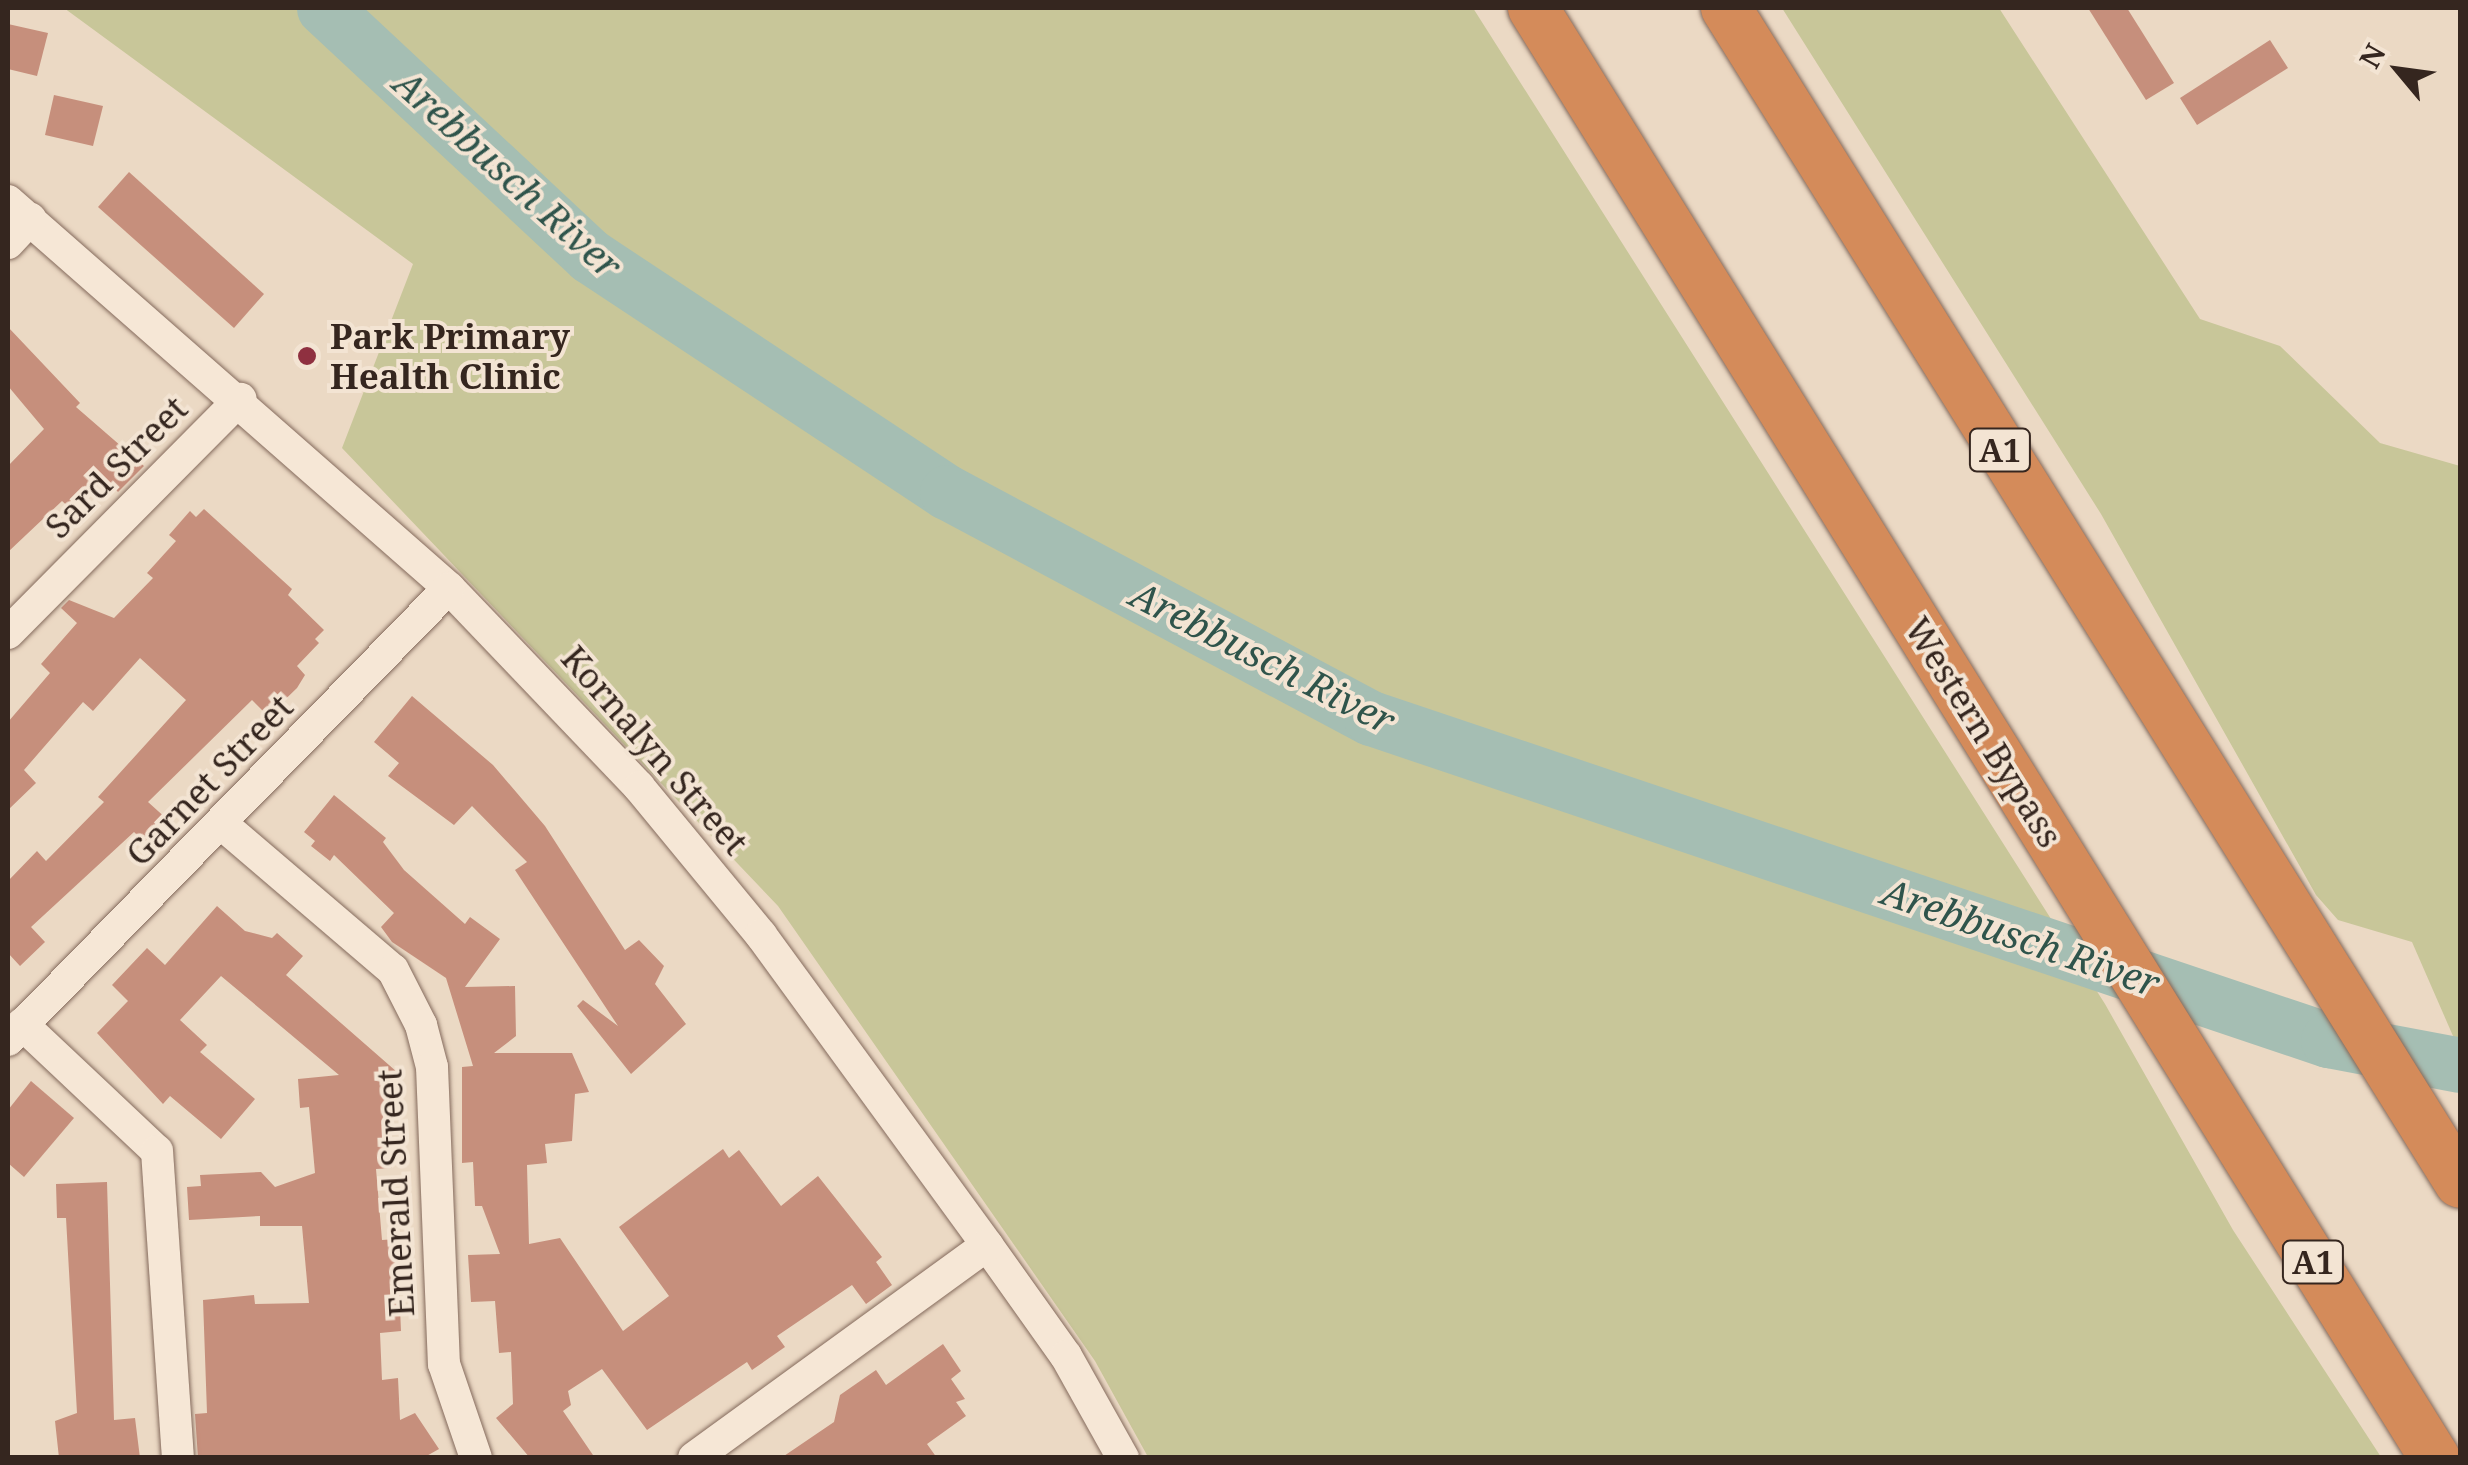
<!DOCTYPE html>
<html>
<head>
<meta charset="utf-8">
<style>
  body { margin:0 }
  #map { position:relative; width:2468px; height:1465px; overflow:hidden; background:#ebd9c4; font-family:"Noto Serif",serif }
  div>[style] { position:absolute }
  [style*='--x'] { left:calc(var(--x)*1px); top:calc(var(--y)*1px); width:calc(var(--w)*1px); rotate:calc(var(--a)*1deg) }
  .green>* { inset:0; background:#c8c699 }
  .river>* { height:55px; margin:-27.5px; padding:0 27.5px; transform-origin:27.5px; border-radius:27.5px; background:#a5beb3 }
  .building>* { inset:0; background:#c68f7c }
  .roads { filter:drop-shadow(0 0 2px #846a5c) drop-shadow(0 0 2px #846a5c) }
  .minor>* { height:32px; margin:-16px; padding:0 16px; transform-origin:16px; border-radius:16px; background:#f6e7d6 }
  .highway>* { height:50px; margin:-25px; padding:0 25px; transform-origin:25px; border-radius:25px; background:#d48b5a }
  .dots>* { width:28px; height:28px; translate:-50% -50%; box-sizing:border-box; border:5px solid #f3e4d3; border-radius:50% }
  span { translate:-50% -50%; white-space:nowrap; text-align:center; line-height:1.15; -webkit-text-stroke:8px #f3e4d3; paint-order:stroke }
  .shield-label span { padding:2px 8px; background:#f3e4d3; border:2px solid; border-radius:8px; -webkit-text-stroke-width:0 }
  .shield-label { font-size:32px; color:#35261f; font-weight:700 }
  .poi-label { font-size:35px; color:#35261f; font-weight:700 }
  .left { translate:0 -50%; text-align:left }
  .street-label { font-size:35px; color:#35261f }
  .water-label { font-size:38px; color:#2f544b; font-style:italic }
  .frame { position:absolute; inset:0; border:10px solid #35261f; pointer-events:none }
  .north { position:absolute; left:2348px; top:20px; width:100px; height:100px; -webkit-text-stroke:8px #f3e4d3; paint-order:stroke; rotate:299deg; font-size:28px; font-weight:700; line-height:40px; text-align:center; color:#35261f }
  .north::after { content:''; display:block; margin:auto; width:35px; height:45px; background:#35261f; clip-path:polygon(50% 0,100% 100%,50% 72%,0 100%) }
</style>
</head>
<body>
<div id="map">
  <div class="green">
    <i style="clip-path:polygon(64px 8px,1473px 8px,2105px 1004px,2233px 1230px,2381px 1457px,1148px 1457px,1095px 1361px,778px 906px,342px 448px,413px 264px)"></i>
    <i style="clip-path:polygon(1782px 8px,1999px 8px,2200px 319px,2280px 346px,2380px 443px,2460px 466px,2460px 1052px,2412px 942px,2338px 920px,2316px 895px,2101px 514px)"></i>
  </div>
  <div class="river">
    <i style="--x:324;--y:8;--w:364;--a:43"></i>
    <i style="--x:590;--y:256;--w:428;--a:33.5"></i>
    <i style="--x:947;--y:492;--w:480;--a:28.1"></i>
    <i style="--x:1371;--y:718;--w:1010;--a:18.6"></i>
    <i style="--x:2328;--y:1040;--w:134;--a:10.7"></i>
  </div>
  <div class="building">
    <i style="clip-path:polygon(2088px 8px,2127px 8px,2174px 83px,2146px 100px)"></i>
    <i style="clip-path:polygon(8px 24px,48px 33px,37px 76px,8px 69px)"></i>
    <i style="clip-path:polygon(2270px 40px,2288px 68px,2197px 125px,2180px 98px)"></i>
    <i style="clip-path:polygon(54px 95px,103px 106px,93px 146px,45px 135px)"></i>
    <i style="clip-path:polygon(129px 172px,264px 294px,234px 328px,98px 207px)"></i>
    <i style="clip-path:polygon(8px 327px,80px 403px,76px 407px,144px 466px,118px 492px,106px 479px,71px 509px,62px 501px,8px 552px,8px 466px,44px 429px,8px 386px)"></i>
    <i style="clip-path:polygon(204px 509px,292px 589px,288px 595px,324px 630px,315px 639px,319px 643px,297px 666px,305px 675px,297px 688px,268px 716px,252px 700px,148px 802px,168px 820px,146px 843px,134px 832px,31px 927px,45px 942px,20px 966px,8px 953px,8px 881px,37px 851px,46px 861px,104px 802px,98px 797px,186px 700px,140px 658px,93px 711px,83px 702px,24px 770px,36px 783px,8px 810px,8px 722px,50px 673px,41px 664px,77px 623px,61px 608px,69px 600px,114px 618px,153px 578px,147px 573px,176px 541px,169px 535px,190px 511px,196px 517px)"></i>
    <i style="clip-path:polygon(412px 696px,493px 765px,545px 826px,625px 950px,639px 940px,664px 966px,655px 984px,686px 1024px,631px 1074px,577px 1006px,583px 1000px,618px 1026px,515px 870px,527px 862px,472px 806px,454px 825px,388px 776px,399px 763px,374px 742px)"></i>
    <i style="clip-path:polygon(334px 795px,386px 838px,383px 842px,404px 870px,465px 924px,470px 917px,500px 939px,465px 987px,515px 986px,516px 1036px,494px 1053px,572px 1053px,589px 1092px,575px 1094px,572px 1141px,545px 1144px,547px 1163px,527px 1165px,529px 1244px,560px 1238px,623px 1331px,669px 1296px,619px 1227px,723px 1149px,729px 1158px,739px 1150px,781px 1206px,818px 1176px,882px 1257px,876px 1262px,892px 1285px,866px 1304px,852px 1285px,777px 1336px,785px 1347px,752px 1370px,747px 1362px,647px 1430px,602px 1369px,568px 1391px,571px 1405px,563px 1411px,595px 1458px,530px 1458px,496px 1418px,513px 1404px,511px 1352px,499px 1353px,495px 1301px,471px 1302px,468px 1255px,500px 1254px,482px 1206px,475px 1206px,473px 1162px,462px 1163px,462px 1067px,473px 1066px,446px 978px,392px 942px,381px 927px,394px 913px,334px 855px,330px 861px,311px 846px,315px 841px,304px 832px)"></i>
    <i style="clip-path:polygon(217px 906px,245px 931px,272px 938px,277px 933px,303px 956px,286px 975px,397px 1072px,399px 1110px,382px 1110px,392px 1168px,376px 1169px,382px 1240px,397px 1239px,401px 1331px,380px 1333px,382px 1380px,398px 1378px,400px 1420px,415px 1413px,439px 1449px,423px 1458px,198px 1458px,195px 1414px,207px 1413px,203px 1300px,254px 1295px,255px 1304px,309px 1303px,302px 1226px,260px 1226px,260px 1216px,189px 1220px,187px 1187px,201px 1186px,200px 1175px,261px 1172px,275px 1187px,315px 1173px,309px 1107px,300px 1108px,298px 1079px,339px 1075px,221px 976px,180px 1020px,207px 1045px,200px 1052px,255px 1099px,221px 1139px,170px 1096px,163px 1104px,97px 1033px,128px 1001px,112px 985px,147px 948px,165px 965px)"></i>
    <i style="clip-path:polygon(31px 1081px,74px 1118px,24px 1177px,8px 1163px,8px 1110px)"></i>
    <i style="clip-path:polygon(107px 1182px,114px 1420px,135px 1418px,140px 1458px,59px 1458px,55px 1421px,77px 1413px,66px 1218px,57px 1218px,56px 1184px)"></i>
    <i style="clip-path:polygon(943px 1344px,961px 1371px,951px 1379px,965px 1399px,956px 1402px,966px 1416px,927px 1444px,937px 1458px,781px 1458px,834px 1422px,840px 1395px,876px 1370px,886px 1385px)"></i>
  </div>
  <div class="roads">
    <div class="minor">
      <i style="--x:8;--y:201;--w:587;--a:41.27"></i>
      <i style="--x:449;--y:588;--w:275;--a:46.3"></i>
      <i style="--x:639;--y:787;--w:192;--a:50.5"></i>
      <i style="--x:761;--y:935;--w:384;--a:53.9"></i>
      <i style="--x:987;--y:1245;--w:136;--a:54.6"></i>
      <i style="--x:1066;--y:1356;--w:117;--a:60.8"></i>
      <i style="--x:8;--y:243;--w:33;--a:-47"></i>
      <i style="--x:8;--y:633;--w:330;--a:-45.2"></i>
      <i style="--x:223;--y:825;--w:223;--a:40.5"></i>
      <i style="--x:393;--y:970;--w:62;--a:63"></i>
      <i style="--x:421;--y:1025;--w:43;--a:75.3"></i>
      <i style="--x:432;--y:1067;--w:297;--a:87.7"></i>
      <i style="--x:444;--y:1364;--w:99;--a:71.2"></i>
      <i style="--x:22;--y:1024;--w:185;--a:43.3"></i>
      <i style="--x:157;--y:1151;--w:308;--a:86.1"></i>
      <i style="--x:8;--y:1040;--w:631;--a:-45.71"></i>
      <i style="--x:694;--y:1458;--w:362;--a:-36"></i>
    </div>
    <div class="highway">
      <i style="--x:1533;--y:8;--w:1708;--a:58.12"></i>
      <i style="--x:1726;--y:8;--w:1385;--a:58.01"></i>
    </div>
  </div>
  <div class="dots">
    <i style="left:307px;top:356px;background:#8f3040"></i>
  </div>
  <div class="shield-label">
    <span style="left:2000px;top:450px">A1</span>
    <span style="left:2313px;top:1262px">A1</span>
  </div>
  <div class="poi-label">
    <span class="left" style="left:330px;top:356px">Park Primary<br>Health Clinic</span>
  </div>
  <div class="street-label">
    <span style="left:116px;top:467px;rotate:-45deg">Sard Street</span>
    <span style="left:1984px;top:732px;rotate:58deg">Western Bypass</span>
    <span style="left:655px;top:750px;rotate:49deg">Kornalyn Street</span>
    <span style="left:209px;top:780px;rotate:-46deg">Garnet Street</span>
    <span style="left:395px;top:1193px;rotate:-93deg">Emerald Street</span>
  </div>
  <div class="water-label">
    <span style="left:508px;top:174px;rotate:42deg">Arebbusch River</span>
    <span style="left:1263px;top:657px;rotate:27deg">Arebbusch River</span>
    <span style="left:2021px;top:937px;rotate:19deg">Arebbusch River</span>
  </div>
  <div class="frame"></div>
  <div class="north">N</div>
</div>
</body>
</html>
